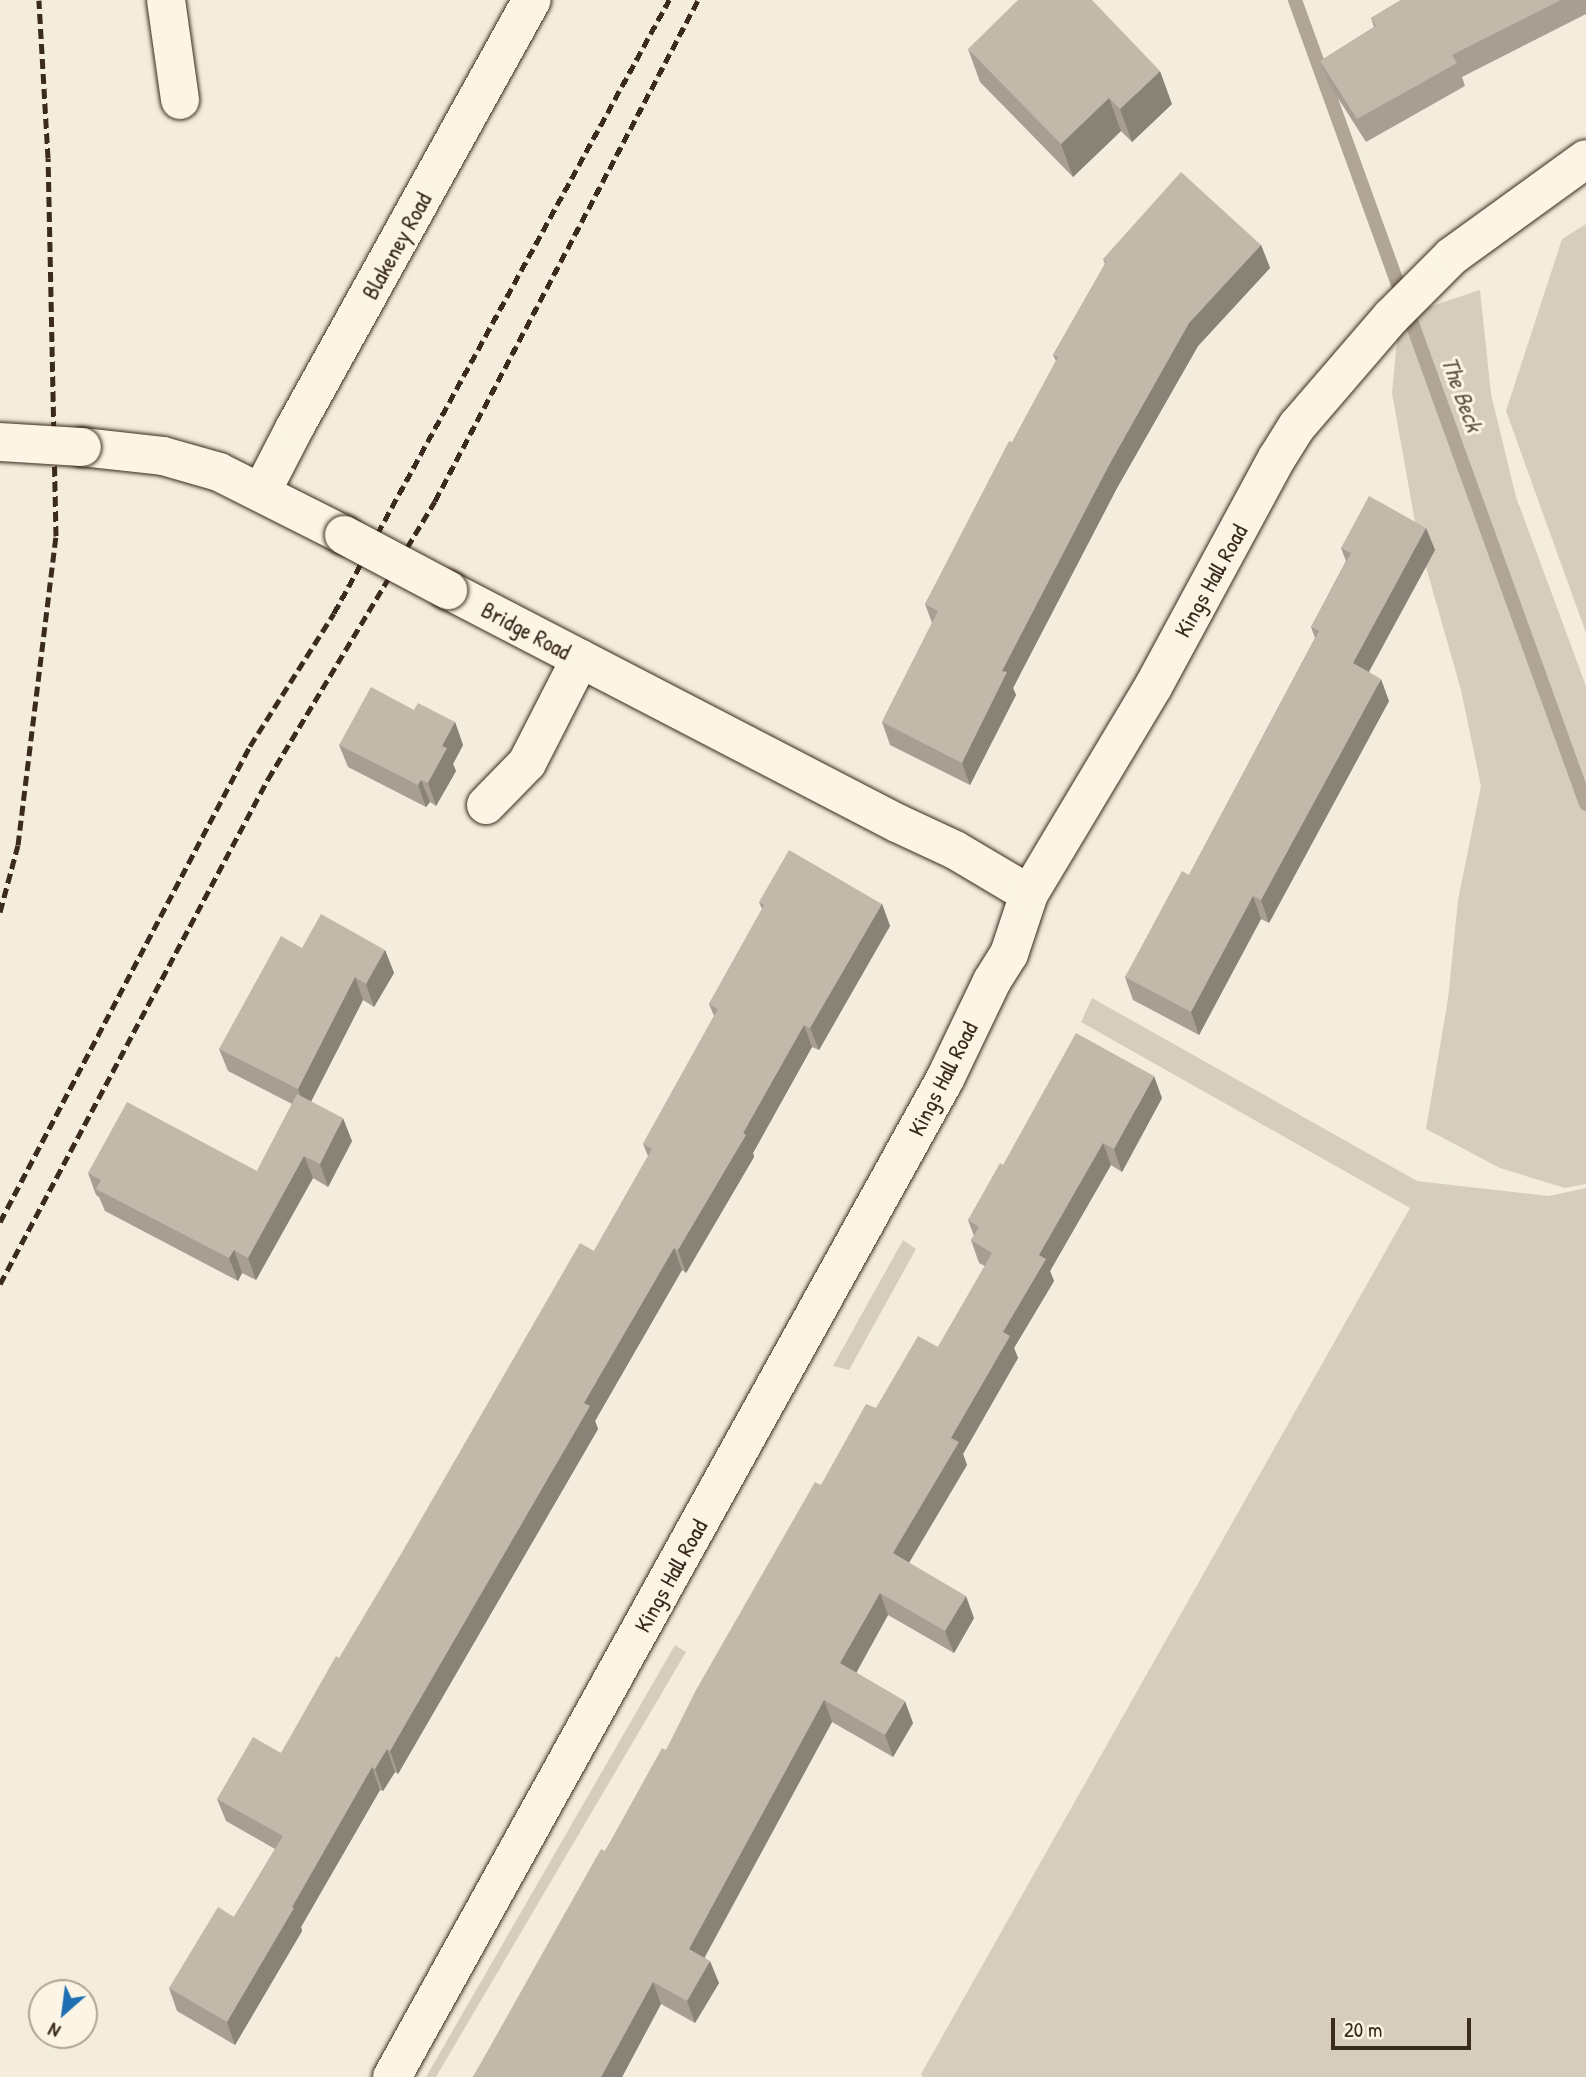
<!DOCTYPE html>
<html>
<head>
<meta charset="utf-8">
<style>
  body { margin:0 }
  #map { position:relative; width:1586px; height:2077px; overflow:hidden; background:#f4eddd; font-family:"Patrick Hand",sans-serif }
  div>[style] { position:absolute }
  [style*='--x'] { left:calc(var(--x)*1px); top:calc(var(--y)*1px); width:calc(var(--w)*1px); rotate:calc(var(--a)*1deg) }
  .green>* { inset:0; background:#d6cdbd }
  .stream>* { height:14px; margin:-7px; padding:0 7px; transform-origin:7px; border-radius:7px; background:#b0a596 }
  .roads { filter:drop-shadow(0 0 2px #3b2a1e) drop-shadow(0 0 2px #3b2a1e) }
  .minor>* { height:38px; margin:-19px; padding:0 19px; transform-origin:19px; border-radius:19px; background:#fcf5e5 }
  .rail>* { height:5px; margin-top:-2.5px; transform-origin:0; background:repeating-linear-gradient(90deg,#3b2a1e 0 10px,transparent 0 15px) }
  .bridges { filter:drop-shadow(0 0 2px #3b2a1e) drop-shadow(0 0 2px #3b2a1e) }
  .minor-bridge>* { height:38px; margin:-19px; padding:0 19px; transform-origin:19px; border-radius:19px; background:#fcf5e5 }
  .wall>* { inset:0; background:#a89f92 }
  .shaded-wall>* { inset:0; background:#888277 }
  .building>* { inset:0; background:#c3b9aa }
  span { translate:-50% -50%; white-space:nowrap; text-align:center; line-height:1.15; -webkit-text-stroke:6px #fcf5e5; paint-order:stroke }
  .street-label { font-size:23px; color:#3b2a1e }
  .water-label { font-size:24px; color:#645548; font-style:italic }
  .north { position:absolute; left:28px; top:1979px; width:70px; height:70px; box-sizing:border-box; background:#fcf5e5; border:2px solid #afa495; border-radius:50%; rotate:208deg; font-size:19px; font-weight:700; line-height:28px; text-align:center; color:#3b2a1e }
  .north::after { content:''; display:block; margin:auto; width:24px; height:32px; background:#1f6fb2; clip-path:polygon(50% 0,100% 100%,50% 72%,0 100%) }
  .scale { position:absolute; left:1331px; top:2018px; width:140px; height:32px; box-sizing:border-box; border:4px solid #3b2a1e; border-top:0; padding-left:9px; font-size:21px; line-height:24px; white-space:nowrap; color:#3b2a1e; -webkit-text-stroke:5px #fcf5e5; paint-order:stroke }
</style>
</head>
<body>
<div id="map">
  <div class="green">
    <i style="clip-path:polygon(1586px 224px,1586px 633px,1506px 411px,1562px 239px)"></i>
    <i style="clip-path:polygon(1480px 290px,1491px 394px,1516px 497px,1586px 686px,1586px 1184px,1565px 1188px,1500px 1168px,1426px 1129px,1448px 999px,1458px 900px,1481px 786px,1461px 690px,1418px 539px,1392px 393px,1399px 317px)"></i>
    <i style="clip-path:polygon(1092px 998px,1417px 1181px,1549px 1196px,1586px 1188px,1586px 2077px,923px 2077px,921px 2074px,1410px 1208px,1081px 1022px)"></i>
    <i style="clip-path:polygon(903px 1240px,916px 1249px,849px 1370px,833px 1366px)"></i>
    <i style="clip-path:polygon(675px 1645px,686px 1652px,436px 2077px,426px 2077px)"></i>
  </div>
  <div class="stream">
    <i style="--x:1295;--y:0;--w:855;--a:70.1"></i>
  </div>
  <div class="roads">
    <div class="minor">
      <i style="--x:166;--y:0;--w:101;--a:82"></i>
      <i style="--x:82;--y:447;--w:81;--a:6.3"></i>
      <i style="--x:163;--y:456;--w:58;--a:15.9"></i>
      <i style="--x:219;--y:472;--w:140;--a:26.7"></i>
      <i style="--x:262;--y:491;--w:72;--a:-62.7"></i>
      <i style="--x:295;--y:427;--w:488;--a:-61"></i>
      <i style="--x:448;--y:590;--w:506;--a:27.43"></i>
      <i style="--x:897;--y:823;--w:64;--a:25"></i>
      <i style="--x:955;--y:850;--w:86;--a:30.7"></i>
      <i style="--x:486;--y:805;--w:59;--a:-45.7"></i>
      <i style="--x:527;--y:763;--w:117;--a:-63"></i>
      <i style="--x:392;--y:2077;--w:1141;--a:-61.01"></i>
      <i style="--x:945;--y:1079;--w:109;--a:-64.4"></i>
      <i style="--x:992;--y:981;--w:32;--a:-58"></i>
      <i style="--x:1009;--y:954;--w:63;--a:-71.6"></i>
      <i style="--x:1029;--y:894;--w:241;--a:-59.1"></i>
      <i style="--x:1153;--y:687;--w:260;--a:-61.6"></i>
      <i style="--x:1277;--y:458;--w:39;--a:-58"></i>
      <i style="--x:1298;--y:425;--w:143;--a:-49.3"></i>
      <i style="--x:1391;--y:317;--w:86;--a:-45"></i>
      <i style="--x:1452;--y:256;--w:165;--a:-35.9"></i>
    </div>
  </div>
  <div class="rail">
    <i style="--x:0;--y:912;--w:69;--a:-75"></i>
    <i style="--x:18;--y:845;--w:311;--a:-83"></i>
    <i style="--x:56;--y:536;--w:378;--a:-91.2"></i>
    <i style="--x:48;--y:158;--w:158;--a:-93.3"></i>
    <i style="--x:0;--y:1222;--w:538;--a:-62.29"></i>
    <i style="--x:250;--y:746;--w:157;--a:-57.7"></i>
    <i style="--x:334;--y:613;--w:699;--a:-61.34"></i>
    <i style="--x:0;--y:1284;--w:572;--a:-62.05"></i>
    <i style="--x:268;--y:779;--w:324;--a:-59"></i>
    <i style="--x:435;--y:501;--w:566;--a:-62.3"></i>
  </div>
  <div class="bridges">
    <div class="minor-bridge">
      <i style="--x:0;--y:442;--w:82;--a:3.5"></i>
      <i style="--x:344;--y:535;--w:118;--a:27.9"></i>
    </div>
  </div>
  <div class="wall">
    <i style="clip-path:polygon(1401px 0,1586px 0,1586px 14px,1462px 77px,1465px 86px,1366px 142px,1329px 84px,1320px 61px,1374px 27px,1371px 18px)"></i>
    <i style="clip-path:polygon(968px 49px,1172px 104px,1132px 142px,1121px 131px,1073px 177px,980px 82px)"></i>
    <i style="clip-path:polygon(1261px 245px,1270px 268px,1198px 346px,1117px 488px,1013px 688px,1016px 695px,970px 785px,890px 745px,882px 722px,932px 623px,925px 604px,1056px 361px,1053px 355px,1105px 264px,1103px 259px)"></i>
    <i style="clip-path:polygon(1426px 528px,1435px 550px,1369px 672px,1389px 701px,1269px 923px,1261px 919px,1199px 1035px,1133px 1000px,1125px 977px,1189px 875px,1315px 638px,1311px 627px,1346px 561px,1341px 548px)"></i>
    <i style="clip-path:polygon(414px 710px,455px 722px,463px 745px,453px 764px,456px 771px,436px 806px,430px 802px,426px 807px,348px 767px,339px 745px)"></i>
    <i style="clip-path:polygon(759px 902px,882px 904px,890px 926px,819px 1050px,812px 1047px,753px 1153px,754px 1157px,686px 1273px,682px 1270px,595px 1421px,598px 1429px,398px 1774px,395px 1772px,383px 1791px,380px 1790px,301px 1927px,302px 1931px,235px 2045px,177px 2011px,169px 1988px,234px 1917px,275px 1849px,226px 1821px,217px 1799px,281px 1753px,594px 1251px,648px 1156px,643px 1144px,714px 1016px,709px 1004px,762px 909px)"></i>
    <i style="clip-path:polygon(302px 948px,385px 950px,394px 973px,374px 1007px,363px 1000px,311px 1102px,352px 1141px,328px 1187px,313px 1178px,256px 1280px,242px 1273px,238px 1281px,105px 1211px,99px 1197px,96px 1195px,88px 1173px,257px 1171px,292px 1104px,228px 1071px,219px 1049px)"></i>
    <i style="clip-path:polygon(1162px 1098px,1122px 1172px,1111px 1165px,1050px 1271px,1054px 1281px,1014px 1348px,1018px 1358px,963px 1454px,967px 1465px,909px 1563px,974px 1618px,954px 1653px,888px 1615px,856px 1672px,913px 1723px,893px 1757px,832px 1722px,705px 1957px,719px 1983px,695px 2023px,661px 2004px,622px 2077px,473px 2077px,605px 1851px,666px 1750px,821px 1485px,876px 1408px,938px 1347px,985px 1266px,979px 1263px,971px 1240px,974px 1236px,968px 1220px,1003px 1165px)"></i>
  </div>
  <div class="shaded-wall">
    <i style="clip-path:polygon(1160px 71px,1172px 104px,1132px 142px,1120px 109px)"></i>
    <i style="clip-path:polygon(1109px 98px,1121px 131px,1073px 177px,1061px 144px)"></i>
    <i style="clip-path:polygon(1261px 245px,1270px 268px,1198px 346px,1117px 488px,1013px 688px,1016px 695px,970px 785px,962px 763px,1002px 671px,1109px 465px,1189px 323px)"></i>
    <i style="clip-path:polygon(1426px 528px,1435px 550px,1361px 686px,1353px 663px)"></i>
    <i style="clip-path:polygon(1381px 679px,1389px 701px,1269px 923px,1261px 900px)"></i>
    <i style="clip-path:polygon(455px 722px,463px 745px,453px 764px,456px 771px,436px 806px,428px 783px,442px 746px)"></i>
    <i style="clip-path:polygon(421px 780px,430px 802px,426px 807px,418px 785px)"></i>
    <i style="clip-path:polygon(1253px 896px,1261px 919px,1199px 1035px,1191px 1012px)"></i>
    <i style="clip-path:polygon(882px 904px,890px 926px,819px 1050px,810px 1028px)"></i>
    <i style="clip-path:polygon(385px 950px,394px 973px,374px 1007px,366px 984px)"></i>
    <i style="clip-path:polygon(355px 977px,363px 1000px,306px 1111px,298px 1089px)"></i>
    <i style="clip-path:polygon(804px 1025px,812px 1047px,753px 1153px,754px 1157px,686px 1273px,678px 1250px)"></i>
    <i style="clip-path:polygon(1154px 1076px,1162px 1098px,1122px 1172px,1114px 1149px)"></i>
    <i style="clip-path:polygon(343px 1118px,352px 1141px,328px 1187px,320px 1164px)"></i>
    <i style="clip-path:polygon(1103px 1143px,1111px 1165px,1050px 1271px,1054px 1281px,1014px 1348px,1018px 1358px,963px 1454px,967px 1465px,901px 1576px,893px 1553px,951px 1438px,1039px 1255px)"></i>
    <i style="clip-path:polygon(304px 1156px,313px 1178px,256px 1280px,248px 1258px)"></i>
    <i style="clip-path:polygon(674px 1248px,682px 1270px,595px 1421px,598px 1429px,398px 1774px,390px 1751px,584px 1403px)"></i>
    <i style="clip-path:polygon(234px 1250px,242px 1273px,238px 1281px,229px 1258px)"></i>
    <i style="clip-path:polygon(880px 1593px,888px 1615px,849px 1686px,840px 1663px)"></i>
    <i style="clip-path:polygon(966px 1596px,974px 1618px,954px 1653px,945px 1631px)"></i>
    <i style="clip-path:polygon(824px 1700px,832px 1722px,697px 1971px,689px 1949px)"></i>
    <i style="clip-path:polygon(905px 1701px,913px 1723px,893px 1757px,885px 1735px)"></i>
    <i style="clip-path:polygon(387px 1749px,395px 1772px,383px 1791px,375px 1769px)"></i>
    <i style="clip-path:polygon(372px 1767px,380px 1790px,301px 1927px,302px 1931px,235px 2045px,227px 2022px)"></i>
    <i style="clip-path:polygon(710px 1961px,719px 1983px,695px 2023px,687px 2001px)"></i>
    <i style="clip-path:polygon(653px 1982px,661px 2004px,622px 2077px,601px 2077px)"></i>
  </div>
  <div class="building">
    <i style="clip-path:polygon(1018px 0,1092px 0,1160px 71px,1120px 109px,1109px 98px,1061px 144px,968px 49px)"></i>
    <i style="clip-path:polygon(1401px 0,1561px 0,1452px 55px,1457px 63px,1357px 119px,1320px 61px,1376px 26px,1371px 18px)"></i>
    <i style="clip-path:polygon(1181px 172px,1261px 245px,1189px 323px,1109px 465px,1002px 671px,1007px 672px,962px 763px,882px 722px,938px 611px,925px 604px,1009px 441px,1012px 442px,1058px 357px,1053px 355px,1106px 262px,1103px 259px)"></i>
    <i style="clip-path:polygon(1369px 496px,1426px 528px,1353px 663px,1381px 679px,1261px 900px,1253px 896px,1191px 1012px,1125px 977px,1182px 871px,1189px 875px,1319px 631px,1311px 627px,1351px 553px,1341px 548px)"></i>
    <i style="clip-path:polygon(371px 687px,414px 710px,418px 703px,455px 722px,442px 746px,447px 748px,428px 783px,421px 780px,418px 785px,339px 745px)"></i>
    <i style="clip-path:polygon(789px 850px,882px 904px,810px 1028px,804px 1025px,743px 1133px,746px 1135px,678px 1250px,674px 1248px,584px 1403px,590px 1406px,390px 1751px,387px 1749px,375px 1769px,372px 1767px,292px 1907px,294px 1908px,227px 2022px,169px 1988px,218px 1907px,234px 1917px,283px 1836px,217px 1799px,253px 1737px,281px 1753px,336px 1656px,339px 1658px,401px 1554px,580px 1243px,594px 1251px,652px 1149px,643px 1144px,718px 1009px,709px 1004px,764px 905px,759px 902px)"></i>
    <i style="clip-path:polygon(321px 914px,385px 950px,366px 984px,355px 977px,298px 1089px,219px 1049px,281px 936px,302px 948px)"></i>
    <i style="clip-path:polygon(1076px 1033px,1154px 1076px,1114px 1149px,1103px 1143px,1039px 1255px,1046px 1259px,1003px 1332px,1010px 1336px,951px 1438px,959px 1442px,893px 1553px,966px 1596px,945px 1631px,880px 1593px,840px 1663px,905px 1701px,885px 1735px,824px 1700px,689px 1949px,710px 1961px,687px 2001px,653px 1982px,601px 2077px,473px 2077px,601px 1849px,605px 1851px,662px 1748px,666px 1750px,696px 1690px,815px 1482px,821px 1485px,866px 1404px,876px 1408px,918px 1336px,938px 1347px,992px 1253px,971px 1240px,979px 1227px,968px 1220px,1000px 1163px,1003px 1165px)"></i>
    <i style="clip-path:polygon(297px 1094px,343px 1118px,320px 1164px,304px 1156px,248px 1258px,234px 1250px,229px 1258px,96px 1189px,101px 1180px,88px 1173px,127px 1102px,257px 1171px)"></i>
  </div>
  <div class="street-label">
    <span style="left:397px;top:246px;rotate:-61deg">Blakeney Road</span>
    <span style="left:1211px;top:581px;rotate:-61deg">Kings Hall Road</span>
    <span style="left:526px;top:631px;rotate:28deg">Bridge Road</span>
    <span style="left:943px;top:1079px;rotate:-63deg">Kings Hall Road</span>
    <span style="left:671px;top:1576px;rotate:-61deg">Kings Hall Road</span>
  </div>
  <div class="water-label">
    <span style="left:1462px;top:394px;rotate:70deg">The Beck</span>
  </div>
  <div class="north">N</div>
  <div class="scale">20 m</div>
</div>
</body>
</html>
